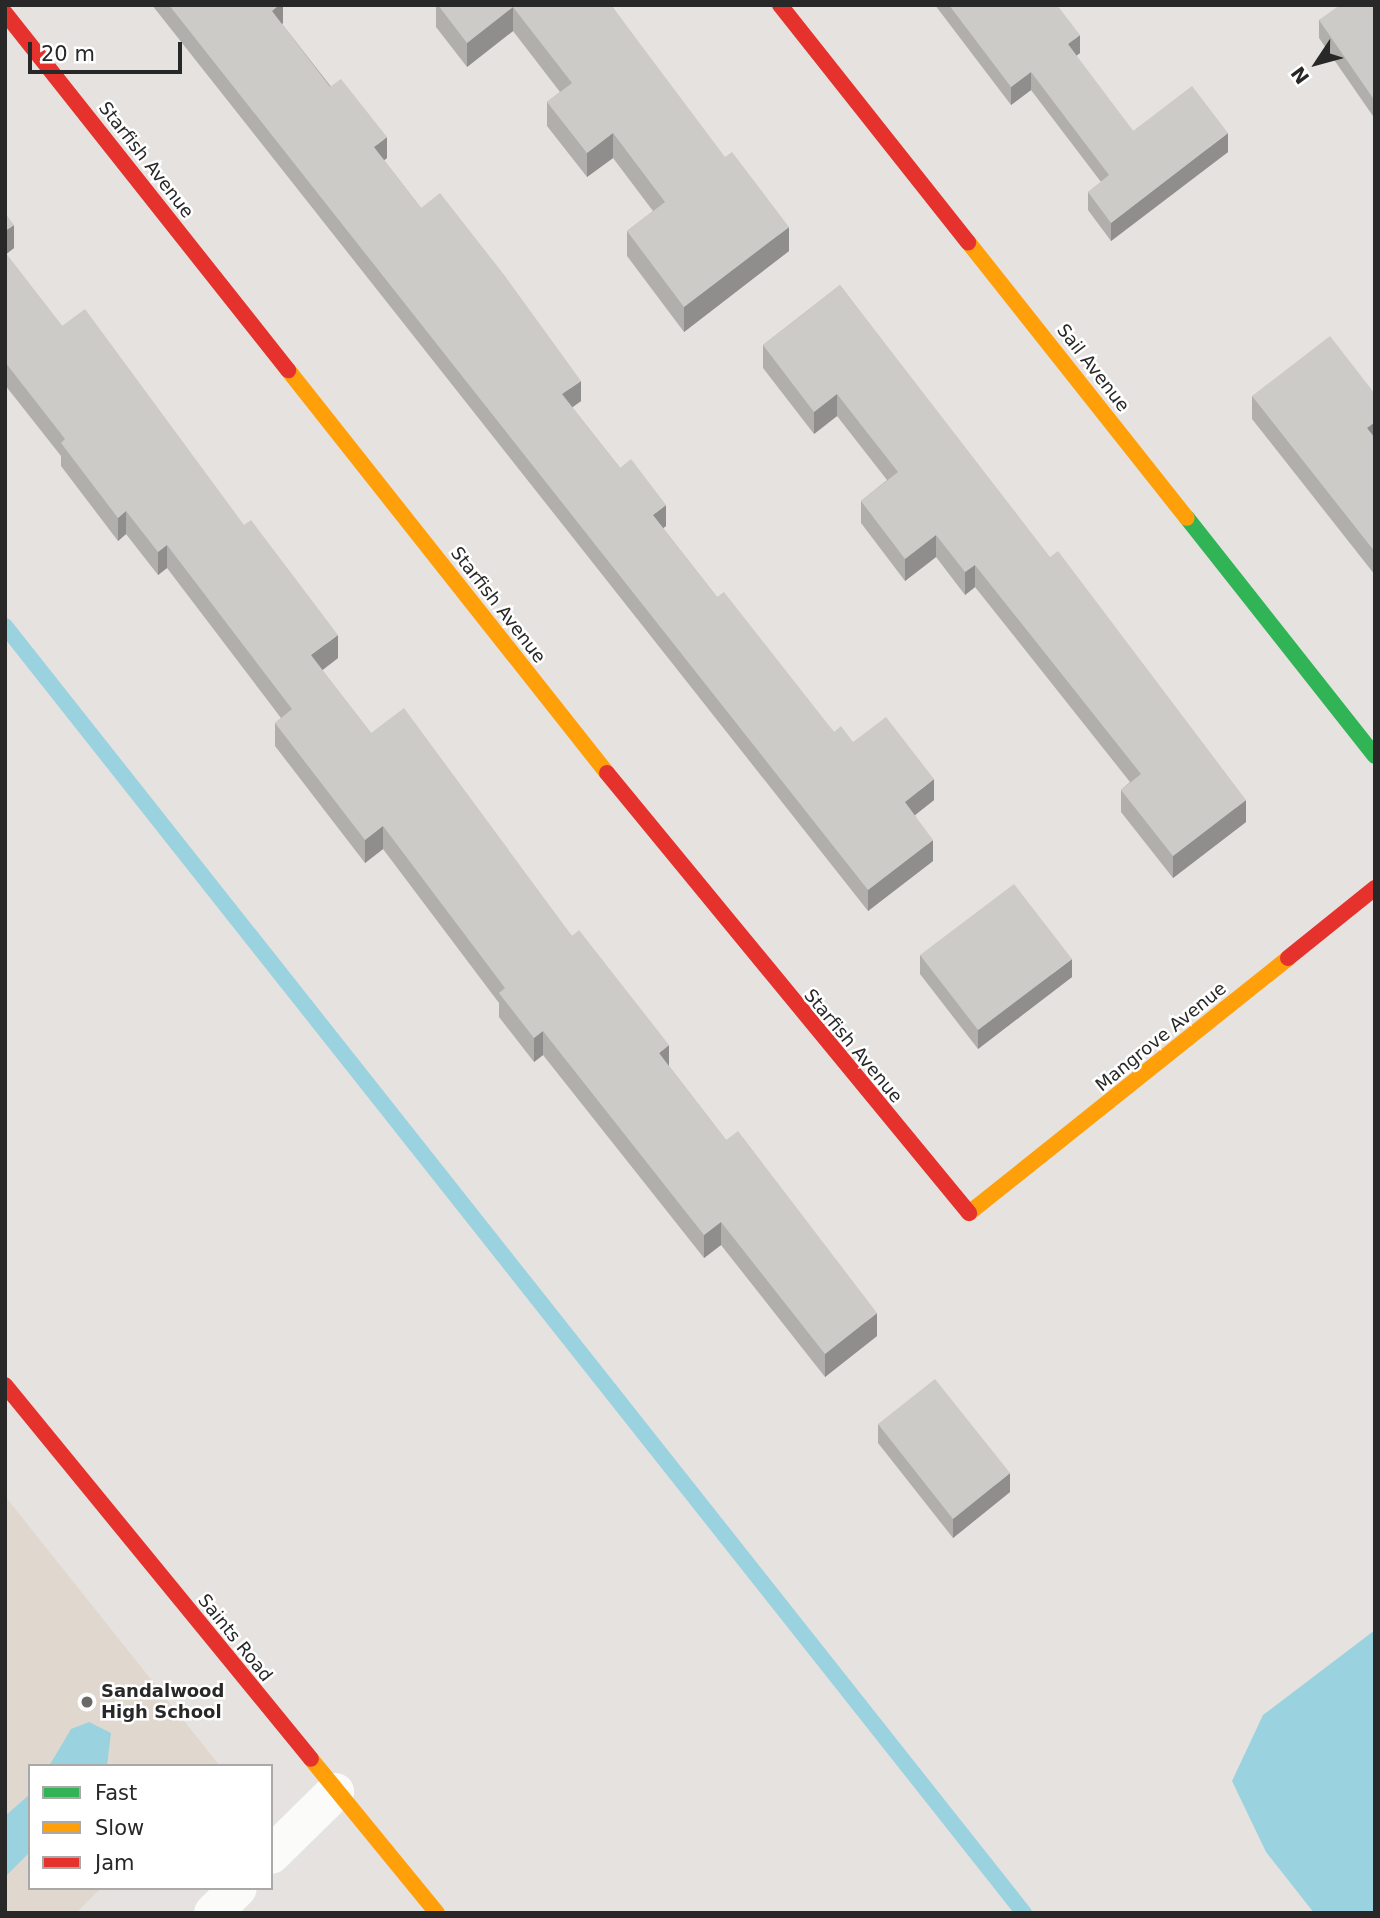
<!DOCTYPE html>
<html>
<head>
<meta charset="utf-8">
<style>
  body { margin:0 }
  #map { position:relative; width:1380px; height:1918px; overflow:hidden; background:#e6e2df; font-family:"DejaVu Sans",sans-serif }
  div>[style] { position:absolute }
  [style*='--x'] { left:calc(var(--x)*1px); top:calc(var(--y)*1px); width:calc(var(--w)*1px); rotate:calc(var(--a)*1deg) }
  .education>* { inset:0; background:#e0d8ce }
  .water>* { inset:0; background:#9ad3df }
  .stream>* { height:16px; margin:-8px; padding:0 8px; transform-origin:8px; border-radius:8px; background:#9ad3df }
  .street>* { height:38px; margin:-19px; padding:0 19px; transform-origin:19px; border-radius:19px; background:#fbfbfa }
  .fast>* { height:16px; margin:-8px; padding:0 8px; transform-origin:8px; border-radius:8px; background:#30b455 }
  .slow>* { height:16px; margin:-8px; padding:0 8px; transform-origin:8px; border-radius:8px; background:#ff9f0a }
  .jam>* { height:16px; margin:-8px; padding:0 8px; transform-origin:8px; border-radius:8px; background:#e5322d }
  .wall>* { inset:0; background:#b0afac }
  .shaded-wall>* { inset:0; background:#908e8c }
  .building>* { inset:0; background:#cdcbc8 }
  .dots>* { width:19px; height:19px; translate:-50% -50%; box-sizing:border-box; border:4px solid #fff; border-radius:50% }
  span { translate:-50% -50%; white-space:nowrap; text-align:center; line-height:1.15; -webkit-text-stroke:5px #fff; paint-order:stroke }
  .street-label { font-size:18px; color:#282828 }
  .poi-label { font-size:18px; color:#282828; font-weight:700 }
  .left { translate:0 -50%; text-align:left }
  .frame { position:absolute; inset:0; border:7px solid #282828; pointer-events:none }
  .legend { position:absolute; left:28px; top:1764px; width:245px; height:126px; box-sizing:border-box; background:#fff; border:2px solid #a9a9a9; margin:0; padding:9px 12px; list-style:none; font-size:21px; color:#282828 }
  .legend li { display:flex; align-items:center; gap:14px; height:35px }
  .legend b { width:35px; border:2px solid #a9a9a9 }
  .north { position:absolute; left:1282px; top:28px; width:70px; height:70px; -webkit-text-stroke:5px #fff; paint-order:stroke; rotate:234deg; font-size:19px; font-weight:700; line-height:28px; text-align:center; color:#282828 }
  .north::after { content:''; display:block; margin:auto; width:24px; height:32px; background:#282828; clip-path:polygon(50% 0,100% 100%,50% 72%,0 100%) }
  .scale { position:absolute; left:28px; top:42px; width:154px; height:32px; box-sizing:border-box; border:4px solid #282828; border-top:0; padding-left:9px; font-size:21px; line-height:24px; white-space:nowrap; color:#282828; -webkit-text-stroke:5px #fff; paint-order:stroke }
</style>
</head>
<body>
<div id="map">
  <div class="education">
    <i style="clip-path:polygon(5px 1496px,220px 1766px,30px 1766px,30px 1888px,101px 1888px,76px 1913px,5px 1913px)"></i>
  </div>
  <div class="water">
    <i style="clip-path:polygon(1375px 1630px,1375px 1913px,1314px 1913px,1266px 1852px,1232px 1781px,1263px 1715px)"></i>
    <i style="clip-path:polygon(89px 1722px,111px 1733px,107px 1766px,49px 1766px,71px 1729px)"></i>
    <i style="clip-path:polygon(30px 1794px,30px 1852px,5px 1877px,5px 1816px)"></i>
  </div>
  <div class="stream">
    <i style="--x:5;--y:626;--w:1642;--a:51.63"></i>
  </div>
  <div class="street">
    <i style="--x:271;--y:1855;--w:90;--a:-44.5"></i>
    <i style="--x:213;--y:1913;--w:35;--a:-45"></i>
  </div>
  <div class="fast">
    <i style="--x:1187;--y:518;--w:303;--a:51.7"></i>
  </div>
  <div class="slow">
    <i style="--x:968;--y:242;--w:352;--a:51.6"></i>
    <i style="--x:288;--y:370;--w:514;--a:51.64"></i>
    <i style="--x:969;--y:1213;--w:408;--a:-38.6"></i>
    <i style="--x:311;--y:1759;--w:199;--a:50.7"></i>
  </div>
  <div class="jam">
    <i style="--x:780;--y:5;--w:303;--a:51.6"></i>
    <i style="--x:5;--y:13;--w:456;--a:51.6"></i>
    <i style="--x:607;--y:773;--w:570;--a:50.55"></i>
    <i style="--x:1288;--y:958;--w:112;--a:-38.8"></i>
    <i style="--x:5;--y:1385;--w:483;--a:50.7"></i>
  </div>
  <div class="wall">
    <i style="clip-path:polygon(152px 5px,283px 5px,283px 23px,282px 24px,387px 158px,384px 160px,421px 208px,581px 401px,572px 407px,666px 526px,663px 528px,717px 597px,834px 732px,853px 742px,934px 800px,915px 815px,933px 861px,868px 911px)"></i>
    <i style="clip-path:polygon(436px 5px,611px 5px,789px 251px,684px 332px,627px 256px,627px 231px,653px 211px,613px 158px,587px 177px,547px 126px,547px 102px,560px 92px,513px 31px,467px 67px,436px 27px)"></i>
    <i style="clip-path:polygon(935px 5px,1057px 5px,1080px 53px,1076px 56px,1133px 131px,1228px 152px,1111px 241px,1088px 210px,1088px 192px,1101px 182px,1031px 90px,1011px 105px)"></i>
    <i style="clip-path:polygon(1375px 5px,1375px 119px,1319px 38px,1319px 20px)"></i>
    <i style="clip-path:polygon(5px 213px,14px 248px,6px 254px,62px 326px,338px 658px,322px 670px,371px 733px,572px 936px,669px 1066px,877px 1336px,825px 1377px,721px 1245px,704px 1258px,543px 1055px,534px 1062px,499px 1017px,499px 1003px,383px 849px,365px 863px,275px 746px,275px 723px,281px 718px,167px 568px,158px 575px,126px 534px,118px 541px,61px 466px,61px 456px,5px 385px)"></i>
    <i style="clip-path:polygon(840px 285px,1246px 822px,1173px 878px,1121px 812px,1121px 790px,1130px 782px,975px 587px,965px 595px,936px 557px,905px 581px,861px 523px,861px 501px,887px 480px,837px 416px,814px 434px,763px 368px,763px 345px)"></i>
    <i style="clip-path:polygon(1375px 394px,1375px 575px,1252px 419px,1252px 396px)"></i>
    <i style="clip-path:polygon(920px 955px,1072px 977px,978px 1049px,920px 974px)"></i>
    <i style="clip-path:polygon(878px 1424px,1010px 1492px,953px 1538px,878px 1443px)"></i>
  </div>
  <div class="shaded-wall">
    <i style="clip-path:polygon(279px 5px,283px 5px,283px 23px,272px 32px,272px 11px)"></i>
    <i style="clip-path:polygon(513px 7px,513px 31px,467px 67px,467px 43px)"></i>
    <i style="clip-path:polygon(1080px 35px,1080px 53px,1068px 62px,1068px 44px)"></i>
    <i style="clip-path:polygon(1031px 72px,1031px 90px,1011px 105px,1011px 87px)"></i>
    <i style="clip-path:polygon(613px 133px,613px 158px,587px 177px,587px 153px)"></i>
    <i style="clip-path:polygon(1228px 133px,1228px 152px,1111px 241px,1111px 223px)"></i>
    <i style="clip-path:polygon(387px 137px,387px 158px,374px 168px,374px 147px)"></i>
    <i style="clip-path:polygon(14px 225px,14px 248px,5px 255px,5px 231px)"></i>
    <i style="clip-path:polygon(789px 227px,789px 251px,684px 332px,684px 307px)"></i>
    <i style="clip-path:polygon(581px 381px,581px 401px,562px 415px,562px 394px)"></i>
    <i style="clip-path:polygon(837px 394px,837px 416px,814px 434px,814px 412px)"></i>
    <i style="clip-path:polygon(1375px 422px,1375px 445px,1367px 428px)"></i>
    <i style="clip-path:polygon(666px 505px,666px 526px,653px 536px,653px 515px)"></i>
    <i style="clip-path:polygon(126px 511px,126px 534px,118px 541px,118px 518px)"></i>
    <i style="clip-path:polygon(936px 535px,936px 557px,905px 581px,905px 559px)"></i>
    <i style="clip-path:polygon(167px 545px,167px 568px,158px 575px,158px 552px)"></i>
    <i style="clip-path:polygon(975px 565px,975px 587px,965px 595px,965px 572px)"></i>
    <i style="clip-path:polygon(338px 635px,338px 658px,311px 679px,311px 655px)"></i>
    <i style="clip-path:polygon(934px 779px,934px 800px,905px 823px,905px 802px)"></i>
    <i style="clip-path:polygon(1246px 800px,1246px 822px,1173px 878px,1173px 856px)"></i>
    <i style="clip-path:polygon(383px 826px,383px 849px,365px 863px,365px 840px)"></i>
    <i style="clip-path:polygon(933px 840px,933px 861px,868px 911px,868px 890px)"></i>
    <i style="clip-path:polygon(1072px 959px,1072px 977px,978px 1049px,978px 1030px)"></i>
    <i style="clip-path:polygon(543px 1031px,543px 1055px,534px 1062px,534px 1038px)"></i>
    <i style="clip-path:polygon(669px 1045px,669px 1068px,659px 1053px)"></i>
    <i style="clip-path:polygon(721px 1222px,721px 1245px,704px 1258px,704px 1235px)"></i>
    <i style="clip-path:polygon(877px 1313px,877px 1336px,825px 1377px,825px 1354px)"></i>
    <i style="clip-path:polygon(1010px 1473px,1010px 1492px,953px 1538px,953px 1519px)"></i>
  </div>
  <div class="building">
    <i style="clip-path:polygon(169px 5px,279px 5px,272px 11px,330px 87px,341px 79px,387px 137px,374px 147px,421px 208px,440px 193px,505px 276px,581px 381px,562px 394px,620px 468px,631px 459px,666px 505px,653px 515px,717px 597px,724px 592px,834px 732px,841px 726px,853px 742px,886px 717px,934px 779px,905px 802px,933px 840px,868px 890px)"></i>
    <i style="clip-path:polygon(438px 5px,611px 5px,725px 157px,732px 152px,789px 227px,684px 307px,627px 231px,665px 202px,613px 133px,587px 153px,547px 102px,572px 83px,513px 7px,467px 43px)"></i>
    <i style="clip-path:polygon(949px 5px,1057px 5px,1080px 35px,1068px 44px,1133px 131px,1192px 86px,1228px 133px,1111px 223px,1088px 192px,1109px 175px,1031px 72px,1011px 87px)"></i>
    <i style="clip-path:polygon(1340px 5px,1375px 5px,1375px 101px,1319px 20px)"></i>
    <i style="clip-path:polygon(5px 213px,14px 225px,5px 231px)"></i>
    <i style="clip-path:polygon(5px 252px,62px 326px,85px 309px,244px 525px,251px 520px,338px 635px,311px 655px,371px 733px,404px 708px,572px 936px,579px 930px,669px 1045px,659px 1053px,726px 1140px,738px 1131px,877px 1313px,825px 1354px,721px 1222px,704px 1235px,543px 1031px,534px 1038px,499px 993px,505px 988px,383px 826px,365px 840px,275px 723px,292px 709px,167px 545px,158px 552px,126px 511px,118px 518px,61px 443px,65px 439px,5px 362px)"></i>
    <i style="clip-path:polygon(840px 285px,1050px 557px,1058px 551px,1246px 800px,1173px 856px,1121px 790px,1141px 774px,975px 565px,965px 572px,936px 535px,905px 559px,861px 501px,898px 472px,837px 394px,814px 412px,763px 345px)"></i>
    <i style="clip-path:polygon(1330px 336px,1375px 394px,1375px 422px,1367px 428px,1375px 438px,1375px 552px,1252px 396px)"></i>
    <i style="clip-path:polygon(1014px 884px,1072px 959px,978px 1030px,920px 955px)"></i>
    <i style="clip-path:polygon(935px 1379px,1010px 1473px,953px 1519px,878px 1424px)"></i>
  </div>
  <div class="dots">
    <i style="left:87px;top:1702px;background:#6a6968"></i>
  </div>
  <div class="street-label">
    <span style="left:146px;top:160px;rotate:52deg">Starfish Avenue</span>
    <span style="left:1093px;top:368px;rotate:52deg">Sail Avenue</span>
    <span style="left:498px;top:605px;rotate:52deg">Starfish Avenue</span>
    <span style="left:1161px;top:1037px;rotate:-39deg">Mangrove Avenue</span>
    <span style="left:853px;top:1046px;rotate:50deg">Starfish Avenue</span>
    <span style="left:235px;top:1638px;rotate:51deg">Saints Road</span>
  </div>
  <div class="poi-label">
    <span class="left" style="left:101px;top:1702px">Sandalwood<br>High School</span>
  </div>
  <div class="frame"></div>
  <ul class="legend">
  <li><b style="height:9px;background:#30b455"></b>Fast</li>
  <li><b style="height:9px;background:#ff9f0a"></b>Slow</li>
  <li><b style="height:9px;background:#e5322d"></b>Jam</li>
  </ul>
  <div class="north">N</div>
  <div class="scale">20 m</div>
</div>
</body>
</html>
